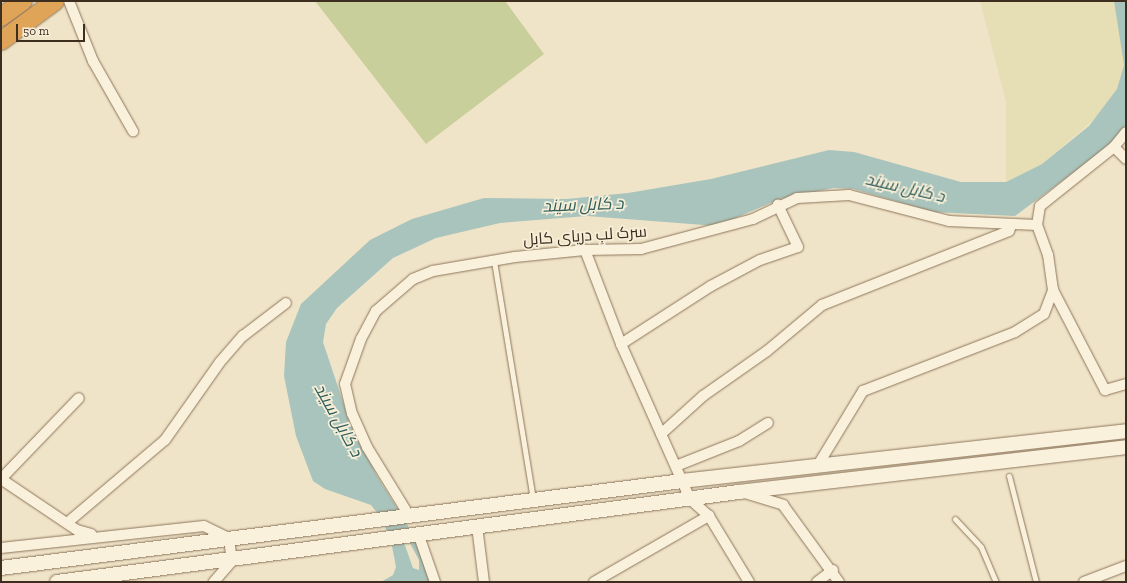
<!DOCTYPE html>
<html>
<head>
<meta charset="utf-8">
<style>
  body { margin:0 }
  #map { position:relative; width:1127px; height:583px; overflow:hidden; background:#f0e4c8; font-family:"Zilla Slab",Cairo,serif }
  div>[style] { position:absolute }
  [style*='--x'] { left:calc(var(--x)*1px); top:calc(var(--y)*1px); width:calc(var(--w)*1px); rotate:calc(var(--a)*1deg) }
  .farmland>* { inset:0; background:#e6deb5 }
  .green>* { inset:0; background:#c9cf9b }
  .water>* { inset:0; background:#a9c4bc }
  .roads { filter:drop-shadow(0 0 1px #8d765c) drop-shadow(0 0 1px #8d765c) }
  .lane>* { height:5px; margin:-2.5px; padding:0 2.5px; transform-origin:2.5px; border-radius:2.5px; background:#faf1dc }
  .street>* { height:10px; margin:-5px; padding:0 5px; transform-origin:5px; border-radius:5px; background:#faf1dc }
  .secondary>* { height:14px; margin:-7px; padding:0 7px; transform-origin:7px; border-radius:7px; background:#faf1dc }
  .highway>* { height:18px; margin:-9px; padding:0 9px; transform-origin:9px; border-radius:9px; background:#e0a458 }
  span { translate:-50% -50%; white-space:nowrap; text-align:center; line-height:1.15; -webkit-text-stroke:3.5px #f7eed8; paint-order:stroke }
  .street-label { font-size:16px; color:#3d2e20 }
  .water-label { font-size:17px; color:#2f5d5a; font-style:italic }
  .frame { position:absolute; inset:0; border:2px solid #3d2e20; pointer-events:none }
  .scale { position:absolute; left:16px; top:24px; width:69px; height:18px; box-sizing:border-box; border:2px solid #3d2e20; border-top:0; padding-left:5px; font-size:12px; line-height:14px; white-space:nowrap; color:#3d2e20; -webkit-text-stroke:3px #f7eed8; paint-order:stroke }
</style>
</head>
<body>
<div id="map">
  <div class="farmland">
    <i style="clip-path:polygon(980px 1px,1114px 1px,1122px 41px,1124px 65px,1117px 89px,1103px 112px,1042px 164px,1006px 182px,1006px 102px)"></i>
  </div>
  <div class="green">
    <i style="clip-path:polygon(315px 1px,505px 1px,544px 54px,426px 144px)"></i>
  </div>
  <div class="water">
    <i style="clip-path:polygon(evenodd,1114px 1px,1126px 1px,1126px 125px,1113px 143px,1015px 216px,934px 212px,853px 189px,834px 188px,780px 199px,717px 226px,587px 216px,500px 223px,436px 238px,393px 258px,337px 308px,326px 324px,323px 342px,350px 423px,376px 474px,416px 539px,432px 582px,381px 582px,393px 575px,396px 567px,391px 541px,382px 519px,371px 505px,325px 489px,313px 481px,296px 436px,284px 376px,286px 342px,301px 304px,370px 240px,412px 219px,484px 198px,567px 199px,628px 193px,711px 179px,829px 150px,854px 152px,961px 182px,1006px 182px,1042px 164px,1089px 126px,1117px 89px,1124px 65px,1114px 1px,405px 534px,419px 560px,419px 570px,413px 568px,402px 537px,405px 534px)"></i>
  </div>
  <div class="roads">
    <div class="lane">
      <i style="--x:494;--y:261;--w:240;--a:80.7"></i>
      <i style="--x:1009;--y:476;--w:109;--a:75.7"></i>
      <i style="--x:955;--y:519;--w:38;--a:47"></i>
      <i style="--x:981;--y:547;--w:38;--a:67"></i>
    </div>
    <div class="street">
      <i style="--x:69;--y:1;--w:65;--a:68.2"></i>
      <i style="--x:93;--y:61;--w:81;--a:60.3"></i>
      <i style="--x:1114;--y:147;--w:17;--a:45"></i>
      <i style="--x:585;--y:250;--w:101;--a:69"></i>
      <i style="--x:621;--y:344;--w:170;--a:66"></i>
      <i style="--x:690;--y:499;--w:25;--a:42"></i>
      <i style="--x:709;--y:516;--w:77;--a:58.8"></i>
      <i style="--x:1053;--y:290;--w:113;--a:62.5"></i>
      <i style="--x:1105;--y:390;--w:22;--a:-16"></i>
      <i style="--x:621;--y:344;--w:107;--a:-32.8"></i>
      <i style="--x:711;--y:286;--w:55;--a:-28"></i>
      <i style="--x:760;--y:260;--w:40;--a:-18.9"></i>
      <i style="--x:798;--y:247;--w:47;--a:-115.5"></i>
      <i style="--x:661;--y:434;--w:57;--a:-42.1"></i>
      <i style="--x:703;--y:396;--w:78;--a:-35.1"></i>
      <i style="--x:767;--y:351;--w:72;--a:-39.9"></i>
      <i style="--x:822;--y:305;--w:201;--a:-21.6"></i>
      <i style="--x:1009;--y:231;--w:5;--a:-68"></i>
      <i style="--x:818;--y:465;--w:87;--a:-58.7"></i>
      <i style="--x:863;--y:391;--w:163;--a:-21.2"></i>
      <i style="--x:1015;--y:332;--w:34;--a:-32"></i>
      <i style="--x:1044;--y:314;--w:26;--a:-69"></i>
      <i style="--x:1053;--y:290;--w:35;--a:-98"></i>
      <i style="--x:1048;--y:255;--w:32;--a:-110"></i>
      <i style="--x:676;--y:466;--w:68;--a:-21.6"></i>
      <i style="--x:739;--y:441;--w:34;--a:-32"></i>
      <i style="--x:1;--y:479;--w:92;--a:33.9"></i>
      <i style="--x:77;--y:530;--w:15;--a:16"></i>
      <i style="--x:1;--y:479;--w:112;--a:-46.1"></i>
      <i style="--x:748;--y:494;--w:37;--a:17"></i>
      <i style="--x:783;--y:505;--w:95;--a:54"></i>
      <i style="--x:410;--y:517;--w:82;--a:-121.6"></i>
      <i style="--x:367;--y:447;--w:36;--a:-114"></i>
      <i style="--x:352;--y:414;--w:31;--a:-103"></i>
      <i style="--x:345;--y:384;--w:48;--a:-70.4"></i>
      <i style="--x:361;--y:339;--w:32;--a:-62"></i>
      <i style="--x:376;--y:311;--w:49;--a:-40.9"></i>
      <i style="--x:413;--y:279;--w:22;--a:-22"></i>
      <i style="--x:433;--y:271;--w:83;--a:-9.7"></i>
      <i style="--x:515;--y:257;--w:70;--a:-5.7"></i>
      <i style="--x:585;--y:250;--w:56;--a:-1"></i>
      <i style="--x:641;--y:249;--w:116;--a:-15"></i>
      <i style="--x:753;--y:219;--w:49;--a:-25.5"></i>
      <i style="--x:797;--y:198;--w:52;--a:-3.3"></i>
      <i style="--x:849;--y:195;--w:103;--a:14.6"></i>
      <i style="--x:949;--y:221;--w:88;--a:2.6"></i>
      <i style="--x:1037;--y:225;--w:19;--a:-81"></i>
      <i style="--x:1040;--y:206;--w:95;--a:-38.6"></i>
      <i style="--x:1114;--y:147;--w:19;--a:-51"></i>
      <i style="--x:67;--y:523;--w:128;--a:-40.3"></i>
      <i style="--x:165;--y:440;--w:95;--a:-54.8"></i>
      <i style="--x:220;--y:362;--w:35;--a:-49"></i>
      <i style="--x:243;--y:336;--w:54;--a:-37.5"></i>
      <i style="--x:477;--y:526;--w:56;--a:82.9"></i>
      <i style="--x:419;--y:536;--w:49;--a:70.8"></i>
      <i style="--x:1;--y:548;--w:204;--a:-6.2"></i>
      <i style="--x:204;--y:526;--w:28;--a:26"></i>
      <i style="--x:229;--y:538;--w:23;--a:83"></i>
      <i style="--x:232;--y:561;--w:28;--a:131"></i>
      <i style="--x:594;--y:582;--w:133;--a:-29.9"></i>
      <i style="--x:817;--y:582;--w:20;--a:-37"></i>
      <i style="--x:1084;--y:582;--w:45;--a:-20.9"></i>
    </div>
    <div class="secondary">
      <i style="--x:1;--y:568;--w:687;--a:-7.28"></i>
      <i style="--x:682;--y:481;--w:447;--a:-6.4"></i>
      <i style="--x:57;--y:582;--w:688;--a:-7.52"></i>
      <i style="--x:739;--y:492;--w:390;--a:-6.6"></i>
    </div>
    <div class="highway">
      <i style="--x:1;--y:17;--w:27;--a:-36"></i>
      <i style="--x:1;--y:41;--w:67;--a:-36.5"></i>
    </div>
  </div>
  <div class="street-label">
    <span style="left:585px;top:236px;rotate:-4deg">سرک لبِ دریای کابل</span>
  </div>
  <div class="water-label">
    <span style="left:905px;top:188px;rotate:13deg">د کابل سيند</span>
    <span style="left:583px;top:205px;rotate:-2deg">د کابل سيند</span>
    <span style="left:338px;top:420px;rotate:61deg">د کابل سيند</span>
  </div>
  <div class="frame"></div>
  <div class="scale">50 m</div>
</div>
</body>
</html>
